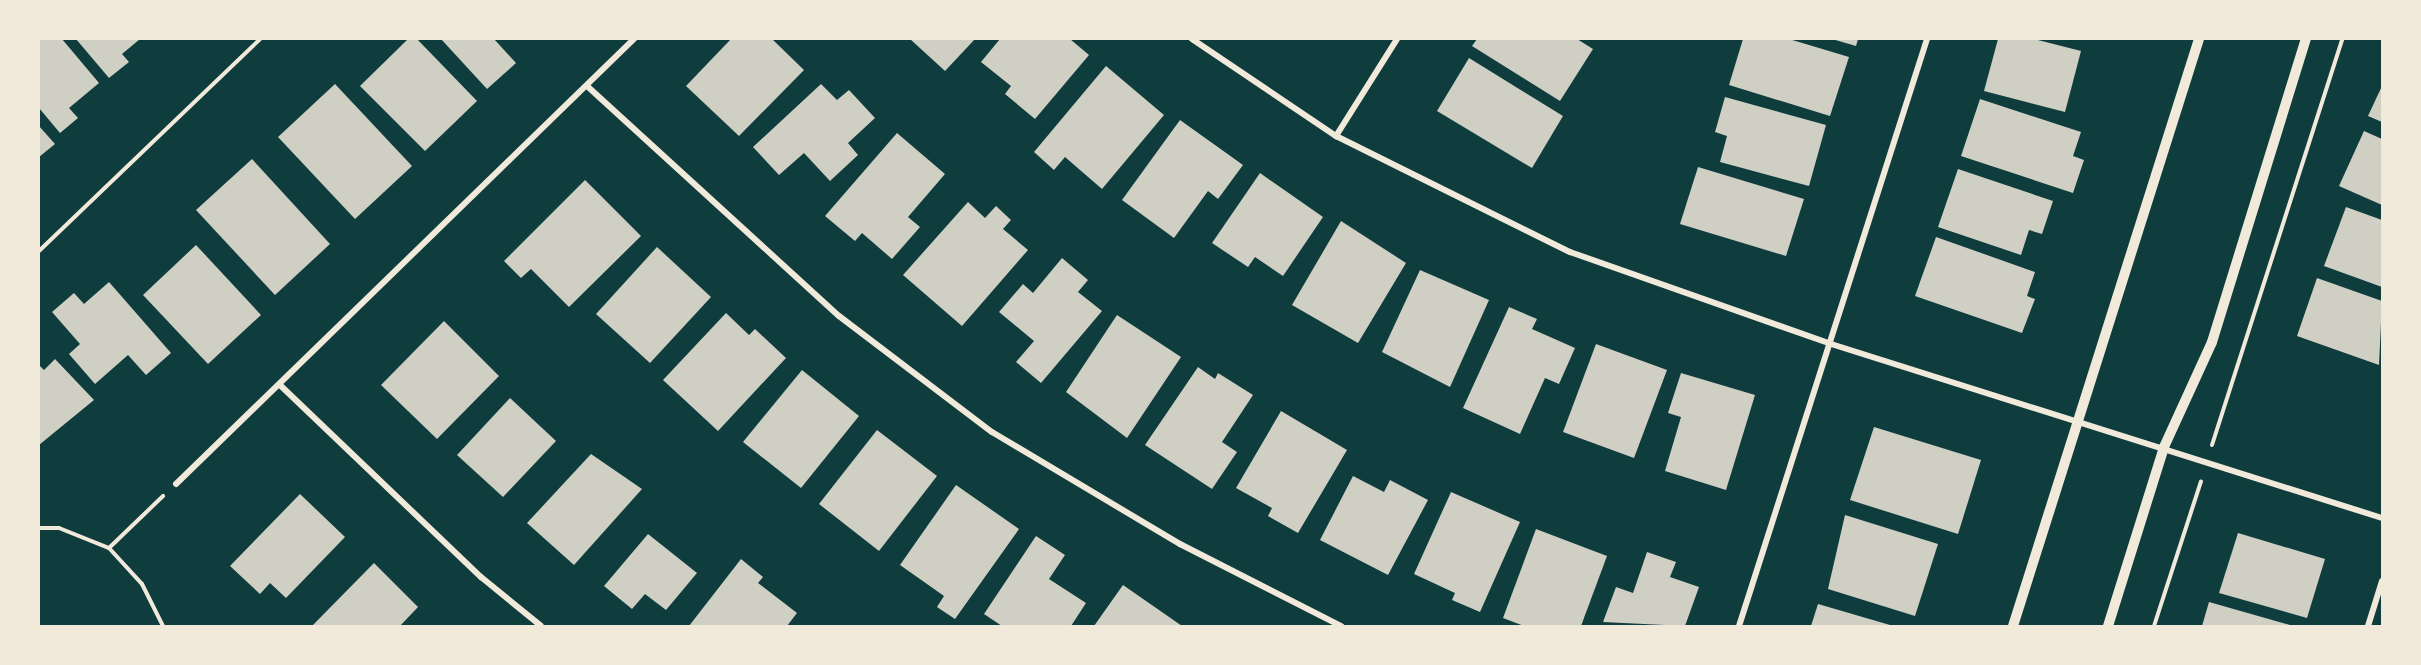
<!DOCTYPE html>
<html>
<head>
<meta charset="utf-8">
<style>
  body { margin:0 }
  #map { position:relative; width:2421px; height:665px; overflow:hidden; background:#0f3d3e; font-family:Quicksand,sans-serif }
  div>[style] { position:absolute }
  [style*='--x'] { left:calc(var(--x)*1px); top:calc(var(--y)*1px); width:calc(var(--w)*1px); rotate:calc(var(--a)*1deg) }
  .building>* { inset:0; background:#cfcfc3 }
  .path>* { height:4px; margin:-2px; padding:0 2px; transform-origin:2px; border-radius:2px; background:#f1e9da }
  .minor>* { height:6px; margin:-3px; padding:0 3px; transform-origin:3px; border-radius:3px; background:#f1e9da }
  .tertiary>* { height:10px; margin:-5px; padding:0 5px; transform-origin:5px; border-radius:5px; background:#f1e9da }
  span { translate:-50% -50%; white-space:nowrap; text-align:center; line-height:1.15; -webkit-text-stroke:6px #f1e9da; paint-order:stroke }
  .frame { position:absolute; inset:0; border:40px solid #f1e9da; pointer-events:none }
</style>
</head>
<body>
<div id="map">
  <div class="building">
    <i style="clip-path:polygon(39px 39px,62px 39px,99px 83px,69px 108px,78px 118px,60px 133px,39px 108px)"></i>
    <i style="clip-path:polygon(76px 39px,140px 39px,122px 54px,129px 62px,109px 78px)"></i>
    <i style="clip-path:polygon(408px 39px,417px 39px,477px 101px,425px 151px,360px 86px)"></i>
    <i style="clip-path:polygon(441px 39px,494px 39px,516px 63px,487px 89px)"></i>
    <i style="clip-path:polygon(731px 39px,772px 39px,804px 70px,739px 136px,686px 86px)"></i>
    <i style="clip-path:polygon(910px 39px,975px 39px,945px 71px)"></i>
    <i style="clip-path:polygon(1000px 39px,1070px 39px,1089px 55px,1035px 119px,1005px 94px,1011px 86px,981px 62px)"></i>
    <i style="clip-path:polygon(1477px 39px,1577px 39px,1593px 49px,1560px 101px,1472px 46px)"></i>
    <i style="clip-path:polygon(1743px 39px,1789px 39px,1849px 57px,1830px 116px,1729px 85px)"></i>
    <i style="clip-path:polygon(1832px 39px,1858px 39px,1856px 46px)"></i>
    <i style="clip-path:polygon(1998px 39px,2034px 39px,2081px 51px,2065px 112px,1984px 91px)"></i>
    <i style="clip-path:polygon(1469px 58px,1563px 116px,1532px 168px,1437px 111px)"></i>
    <i style="clip-path:polygon(1106px 66px,1164px 115px,1102px 189px,1065px 157px,1054px 170px,1034px 152px)"></i>
    <i style="clip-path:polygon(335px 84px,412px 166px,355px 219px,278px 137px)"></i>
    <i style="clip-path:polygon(821px 84px,837px 100px,849px 90px,875px 118px,848px 143px,858px 155px,830px 181px,804px 153px,779px 175px,753px 147px)"></i>
    <i style="clip-path:polygon(2382px 86px,2382px 122px,2368px 116px)"></i>
    <i style="clip-path:polygon(1725px 97px,1826px 125px,1809px 186px,1720px 162px,1727px 136px,1715px 132px)"></i>
    <i style="clip-path:polygon(1980px 99px,2081px 132px,2073px 156px,2084px 160px,2073px 193px,1961px 156px)"></i>
    <i style="clip-path:polygon(1180px 120px,1243px 165px,1218px 199px,1208px 191px,1174px 238px,1122px 200px)"></i>
    <i style="clip-path:polygon(39px 126px,55px 144px,39px 157px)"></i>
    <i style="clip-path:polygon(2364px 131px,2382px 139px,2382px 205px,2339px 186px)"></i>
    <i style="clip-path:polygon(897px 133px,945px 174px,908px 217px,920px 227px,892px 259px,862px 233px,855px 241px,825px 216px)"></i>
    <i style="clip-path:polygon(252px 159px,330px 244px,275px 295px,196px 210px)"></i>
    <i style="clip-path:polygon(1698px 167px,1804px 199px,1786px 256px,1680px 224px)"></i>
    <i style="clip-path:polygon(1958px 169px,2053px 201px,2042px 234px,2029px 230px,2021px 255px,1938px 227px)"></i>
    <i style="clip-path:polygon(1260px 173px,1323px 217px,1283px 276px,1255px 257px,1248px 267px,1212px 243px)"></i>
    <i style="clip-path:polygon(585px 180px,641px 236px,569px 307px,531px 269px,521px 278px,504px 261px)"></i>
    <i style="clip-path:polygon(968px 202px,985px 218px,996px 206px,1011px 220px,1003px 229px,1028px 250px,962px 326px,903px 275px)"></i>
    <i style="clip-path:polygon(2346px 207px,2382px 220px,2382px 287px,2324px 266px)"></i>
    <i style="clip-path:polygon(1341px 221px,1406px 263px,1358px 343px,1292px 305px)"></i>
    <i style="clip-path:polygon(1936px 237px,2035px 272px,2027px 296px,2035px 299px,2022px 333px,1915px 296px)"></i>
    <i style="clip-path:polygon(196px 245px,261px 315px,208px 364px,143px 295px)"></i>
    <i style="clip-path:polygon(657px 247px,711px 297px,650px 363px,596px 314px)"></i>
    <i style="clip-path:polygon(1062px 258px,1088px 280px,1078px 292px,1102px 311px,1041px 383px,1016px 362px,1034px 341px,999px 312px,1023px 284px,1033px 293px)"></i>
    <i style="clip-path:polygon(1420px 270px,1489px 300px,1450px 387px,1382px 352px)"></i>
    <i style="clip-path:polygon(2317px 278px,2382px 301px,2379px 365px,2297px 336px)"></i>
    <i style="clip-path:polygon(109px 282px,171px 353px,146px 375px,128px 355px,95px 384px,69px 354px,80px 344px,52px 312px,74px 293px,84px 304px)"></i>
    <i style="clip-path:polygon(1509px 307px,1537px 319px,1532px 329px,1575px 348px,1559px 384px,1545px 378px,1520px 434px,1463px 408px)"></i>
    <i style="clip-path:polygon(726px 313px,749px 335px,755px 329px,786px 358px,718px 431px,663px 380px)"></i>
    <i style="clip-path:polygon(1117px 315px,1181px 357px,1127px 438px,1066px 392px)"></i>
    <i style="clip-path:polygon(444px 321px,499px 376px,437px 439px,381px 385px)"></i>
    <i style="clip-path:polygon(1596px 344px,1667px 370px,1634px 458px,1563px 432px)"></i>
    <i style="clip-path:polygon(55px 359px,94px 400px,39px 445px,39px 365px,44px 370px)"></i>
    <i style="clip-path:polygon(1198px 367px,1215px 379px,1218px 373px,1253px 395px,1222px 442px,1237px 452px,1212px 489px,1145px 445px)"></i>
    <i style="clip-path:polygon(802px 370px,859px 416px,801px 488px,743px 442px)"></i>
    <i style="clip-path:polygon(1681px 373px,1755px 395px,1726px 490px,1665px 471px,1681px 417px,1668px 413px)"></i>
    <i style="clip-path:polygon(510px 398px,556px 441px,503px 497px,457px 455px)"></i>
    <i style="clip-path:polygon(1281px 411px,1347px 450px,1298px 533px,1268px 516px,1272px 508px,1236px 488px)"></i>
    <i style="clip-path:polygon(1874px 427px,1981px 460px,1958px 534px,1850px 500px)"></i>
    <i style="clip-path:polygon(877px 430px,937px 476px,879px 551px,819px 504px)"></i>
    <i style="clip-path:polygon(591px 454px,642px 489px,574px 565px,527px 523px)"></i>
    <i style="clip-path:polygon(1353px 476px,1384px 492px,1390px 480px,1428px 500px,1388px 575px,1320px 540px)"></i>
    <i style="clip-path:polygon(956px 485px,1019px 529px,955px 619px,937px 607px,944px 596px,900px 565px)"></i>
    <i style="clip-path:polygon(1451px 492px,1520px 522px,1480px 612px,1452px 600px,1455px 593px,1414px 574px)"></i>
    <i style="clip-path:polygon(300px 494px,345px 537px,286px 598px,270px 583px,260px 594px,230px 566px)"></i>
    <i style="clip-path:polygon(1845px 515px,1938px 544px,1915px 616px,1828px 589px)"></i>
    <i style="clip-path:polygon(1536px 529px,1607px 556px,1581px 626px,1524px 626px,1503px 618px)"></i>
    <i style="clip-path:polygon(2238px 533px,2325px 559px,2307px 618px,2219px 593px)"></i>
    <i style="clip-path:polygon(648px 534px,697px 573px,666px 610px,645px 594px,632px 609px,604px 586px)"></i>
    <i style="clip-path:polygon(1036px 536px,1065px 555px,1049px 579px,1086px 603px,1071px 626px,1002px 626px,984px 614px)"></i>
    <i style="clip-path:polygon(1647px 552px,1676px 562px,1670px 577px,1699px 587px,1685px 626px,1603px 622px,1616px 587px,1633px 593px)"></i>
    <i style="clip-path:polygon(741px 559px,763px 577px,758px 583px,797px 613px,787px 626px,689px 626px)"></i>
    <i style="clip-path:polygon(374px 563px,418px 607px,400px 626px,312px 626px)"></i>
    <i style="clip-path:polygon(1123px 585px,1182px 626px,1094px 626px)"></i>
    <i style="clip-path:polygon(2209px 602px,2290px 625px,2290px 626px,2202px 626px)"></i>
    <i style="clip-path:polygon(1818px 604px,1890px 625px,1890px 626px,1811px 626px)"></i>
  </div>
  <div class="path">
    <i style="--x:39;--y:251;--w:306;--a:-43.8"></i>
    <i style="--x:2212;--y:445;--w:426;--a:-72.2"></i>
    <i style="--x:39;--y:528;--w:20;--a:0"></i>
    <i style="--x:59;--y:528;--w:54;--a:21.8"></i>
    <i style="--x:109;--y:548;--w:49;--a:47.5"></i>
    <i style="--x:142;--y:584;--w:47;--a:63.4"></i>
    <i style="--x:109;--y:548;--w:75;--a:-43.9"></i>
    <i style="--x:2154;--y:626;--w:152;--a:-72"></i>
  </div>
  <div class="minor">
    <i style="--x:1192;--y:39;--w:174;--a:34"></i>
    <i style="--x:1336;--y:136;--w:261;--a:26.4"></i>
    <i style="--x:1570;--y:252;--w:274;--a:19.4"></i>
    <i style="--x:1828;--y:343;--w:581;--a:17.53"></i>
    <i style="--x:587;--y:86;--w:341;--a:42.4"></i>
    <i style="--x:839;--y:316;--w:192;--a:37.2"></i>
    <i style="--x:992;--y:432;--w:219;--a:30.8"></i>
    <i style="--x:1180;--y:544;--w:181;--a:27"></i>
    <i style="--x:1336;--y:136;--w:115;--a:-57.8"></i>
    <i style="--x:281;--y:386;--w:277;--a:43.7"></i>
    <i style="--x:481;--y:577;--w:77;--a:39.2"></i>
    <i style="--x:176;--y:484;--w:639;--a:-44.18"></i>
    <i style="--x:1739;--y:626;--w:616;--a:-72.24"></i>
    <i style="--x:2368;--y:626;--w:47;--a:-72.7"></i>
  </div>
  <div class="tertiary">
    <i style="--x:2013;--y:626;--w:616;--a:-72.42"></i>
    <i style="--x:2108;--y:626;--w:188;--a:-72.6"></i>
    <i style="--x:2164;--y:447;--w:115;--a:-65.4"></i>
    <i style="--x:2212;--y:342;--w:317;--a:-72.8"></i>
  </div>
  <div class="frame"></div>
</div>
</body>
</html>
